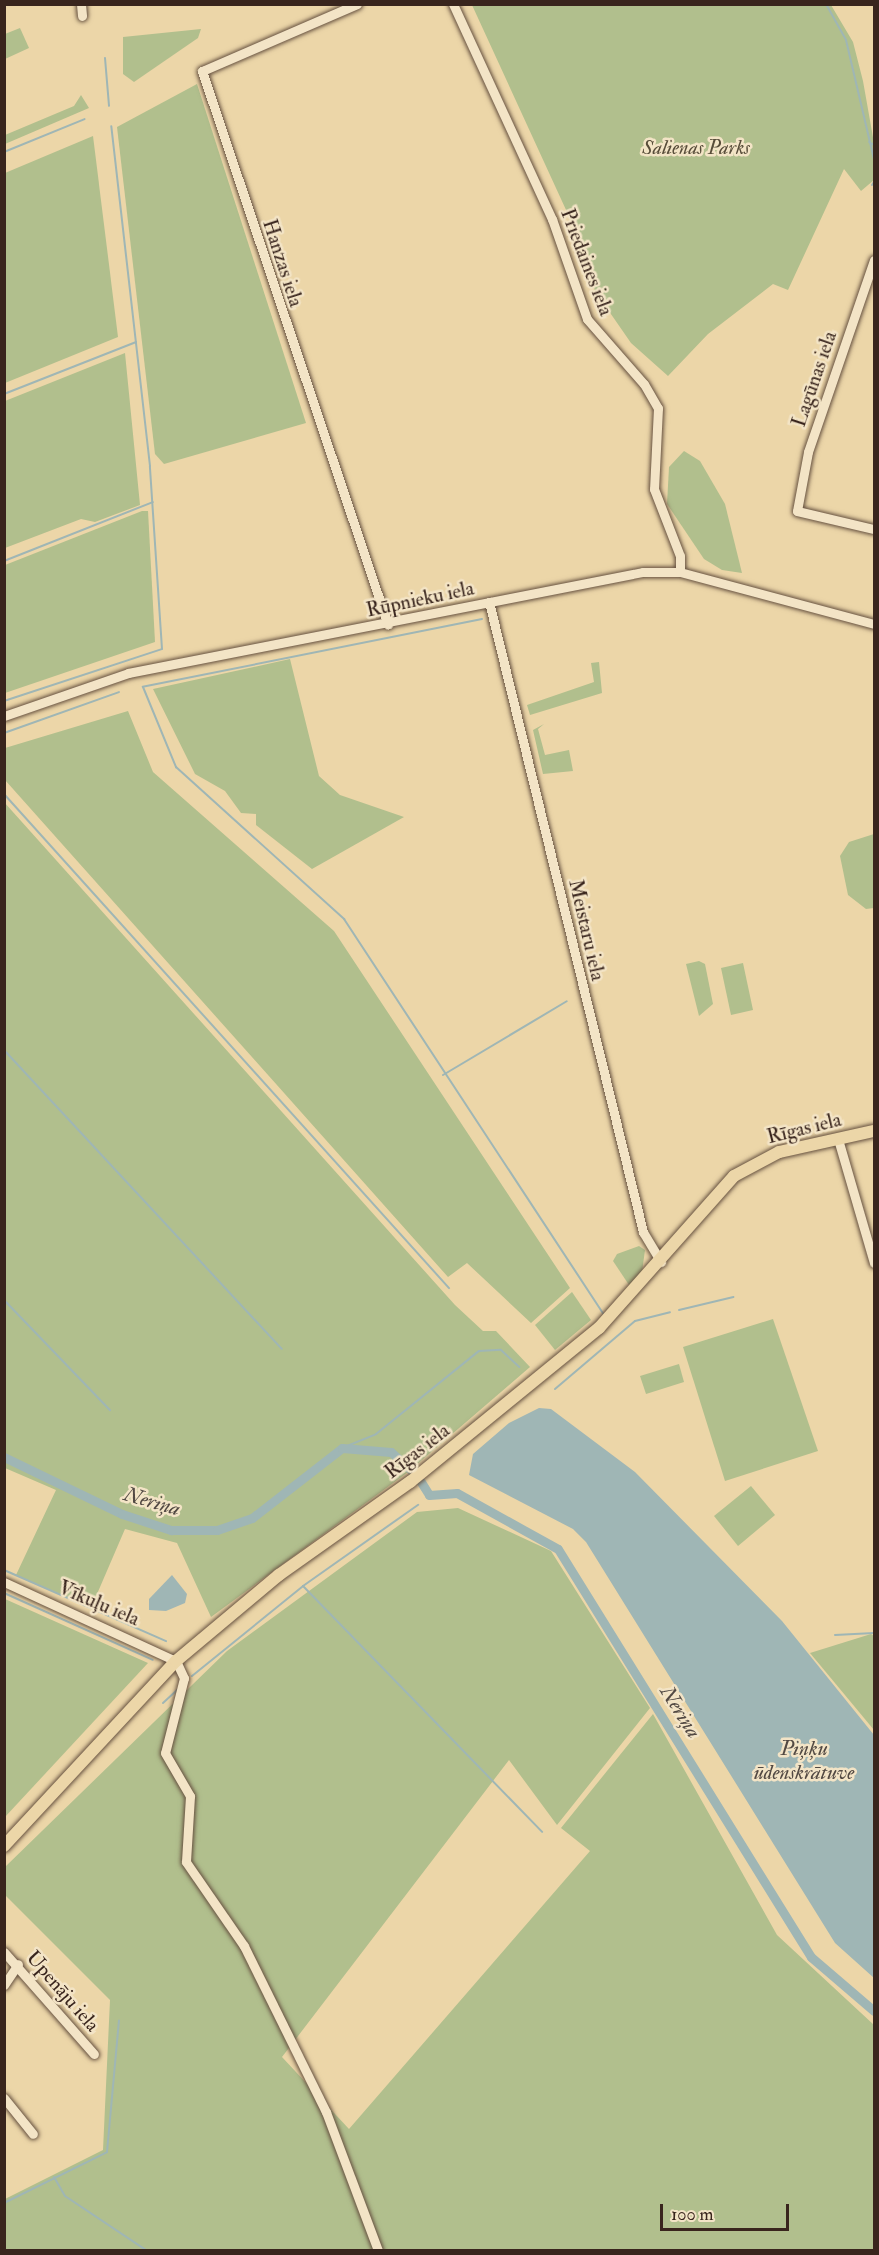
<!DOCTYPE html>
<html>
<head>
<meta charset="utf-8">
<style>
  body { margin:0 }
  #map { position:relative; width:879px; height:2255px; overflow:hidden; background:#ecd6a8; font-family:"IM FELL Double Pica",serif }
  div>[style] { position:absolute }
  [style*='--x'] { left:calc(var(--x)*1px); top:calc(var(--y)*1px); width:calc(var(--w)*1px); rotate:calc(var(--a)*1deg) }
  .green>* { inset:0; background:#b1bf8d }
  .water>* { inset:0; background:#9fb6b5 }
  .stream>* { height:2px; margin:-1px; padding:0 1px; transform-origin:1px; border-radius:1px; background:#9fb6b5 }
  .canal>* { height:9px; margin:-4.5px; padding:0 4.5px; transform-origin:4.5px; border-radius:4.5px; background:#9fb6b5 }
  .roads { filter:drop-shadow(0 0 2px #665140) drop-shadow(0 0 2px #665140) }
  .minor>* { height:9px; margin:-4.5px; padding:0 4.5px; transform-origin:4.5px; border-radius:4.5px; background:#f3e4c6 }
  .major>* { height:12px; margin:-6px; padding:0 6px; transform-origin:6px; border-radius:6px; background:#ecd6a8 }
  span { translate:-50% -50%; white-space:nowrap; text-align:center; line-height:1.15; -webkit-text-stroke:5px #f3e4c6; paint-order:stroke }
  .park-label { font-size:20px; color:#574c39; font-style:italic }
  .street-label { font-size:20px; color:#39251d }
  .water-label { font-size:21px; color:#524943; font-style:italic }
  .frame { position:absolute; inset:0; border:6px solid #39251d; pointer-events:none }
  .scale { position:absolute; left:660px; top:2204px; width:129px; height:27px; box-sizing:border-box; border:3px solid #39251d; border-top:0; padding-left:8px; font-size:18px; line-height:21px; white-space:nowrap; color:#39251d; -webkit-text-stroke:4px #f3e4c6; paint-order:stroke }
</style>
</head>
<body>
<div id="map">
  <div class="green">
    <i style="clip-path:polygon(472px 5px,831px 5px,853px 42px,863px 81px,874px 143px,874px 180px,861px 191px,844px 169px,788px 290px,773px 284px,708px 334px,668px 376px,631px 343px,595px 291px,578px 236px)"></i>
    <i style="clip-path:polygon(20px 28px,29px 48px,5px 59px,5px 34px)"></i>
    <i style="clip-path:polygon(201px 29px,198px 38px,134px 82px,123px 74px,123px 37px)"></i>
    <i style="clip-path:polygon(197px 84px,306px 423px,164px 464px,155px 454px,117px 127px)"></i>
    <i style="clip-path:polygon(81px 95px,89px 108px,5px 144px,5px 135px,74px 106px)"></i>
    <i style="clip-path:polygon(93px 136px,118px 337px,5px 383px,5px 173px)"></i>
    <i style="clip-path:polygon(125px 353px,140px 505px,95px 522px,81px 519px,5px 548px,5px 401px)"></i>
    <i style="clip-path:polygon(684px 451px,700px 461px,725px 504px,742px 573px,722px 570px,704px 559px,667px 504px,669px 467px)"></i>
    <i style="clip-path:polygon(142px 511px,148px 511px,155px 642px,5px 693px,5px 565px)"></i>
    <i style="clip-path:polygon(290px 659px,319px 776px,340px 795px,404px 817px,312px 869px,256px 825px,256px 814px,241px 813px,225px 791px,195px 774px,153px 689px)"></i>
    <i style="clip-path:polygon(599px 662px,602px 693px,530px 715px,527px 705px,594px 682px,591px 663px)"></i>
    <i style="clip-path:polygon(128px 711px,153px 772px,334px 931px,570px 1288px,531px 1323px,467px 1263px,448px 1277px,5px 780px,5px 748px)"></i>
    <i style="clip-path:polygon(544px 724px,538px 729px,545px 755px,569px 750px,573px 771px,543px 774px,533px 730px)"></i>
    <i style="clip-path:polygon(4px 802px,455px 1305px,483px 1331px,496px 1331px,530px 1367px,408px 1472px,211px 1617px,177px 1543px,125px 1529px,91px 1608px,16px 1575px,56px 1490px,5px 1468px)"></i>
    <i style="clip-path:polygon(874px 834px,874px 908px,866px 909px,848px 895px,840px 856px,849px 842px)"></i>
    <i style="clip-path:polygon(699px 961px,705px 964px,713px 1004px,699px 1016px,686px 964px)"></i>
    <i style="clip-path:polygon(743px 963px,753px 1010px,731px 1015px,721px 968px)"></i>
    <i style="clip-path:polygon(639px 1246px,645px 1250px,642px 1272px,629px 1285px,613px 1261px,617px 1254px)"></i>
    <i style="clip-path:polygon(572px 1292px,591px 1320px,555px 1350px,535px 1325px)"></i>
    <i style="clip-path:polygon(773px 1319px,818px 1451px,725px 1481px,683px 1347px)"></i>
    <i style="clip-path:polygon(679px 1364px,684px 1382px,646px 1394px,640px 1376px)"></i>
    <i style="clip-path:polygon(751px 1486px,775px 1515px,738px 1546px,714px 1516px)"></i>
    <i style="clip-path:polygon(458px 1508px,551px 1551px,650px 1708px,557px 1825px,509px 1760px,282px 2057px,349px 2129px,590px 1851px,561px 1828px,653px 1714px,777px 1935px,874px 2025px,874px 2250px,5px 2250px,5px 2199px,103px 2150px,110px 2000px,5px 1895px,5px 1867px,227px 1651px,417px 1512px)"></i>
    <i style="clip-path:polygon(5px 1599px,148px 1663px,5px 1817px)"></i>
    <i style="clip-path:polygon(871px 1634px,874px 1636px,874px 1730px,810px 1653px)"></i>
  </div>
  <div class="water">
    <i style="clip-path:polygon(539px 1408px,551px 1409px,635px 1472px,782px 1621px,874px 1735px,874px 1978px,835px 1943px,586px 1542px,573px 1529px,469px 1475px,473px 1454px,509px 1423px)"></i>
    <i style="clip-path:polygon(172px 1575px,187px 1594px,185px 1603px,166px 1611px,149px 1610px,149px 1599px)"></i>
  </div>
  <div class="stream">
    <i style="--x:826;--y:4;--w:41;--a:60.9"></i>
    <i style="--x:846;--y:40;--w:122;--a:76.8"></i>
    <i style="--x:105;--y:58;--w:48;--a:85.2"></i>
    <i style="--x:869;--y:142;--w:6;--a:31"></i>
    <i style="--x:4;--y:152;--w:87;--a:-22.2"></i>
    <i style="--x:872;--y:185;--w:4;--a:-56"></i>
    <i style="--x:4;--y:394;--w:142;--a:-21.5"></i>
    <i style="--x:4;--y:561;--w:160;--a:-21.6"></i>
    <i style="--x:482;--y:619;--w:346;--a:168.7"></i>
    <i style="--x:143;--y:687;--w:87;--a:67.6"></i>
    <i style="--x:176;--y:767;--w:227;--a:42.1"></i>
    <i style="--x:344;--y:919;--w:472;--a:56.7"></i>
    <i style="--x:4;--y:701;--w:166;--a:-18.2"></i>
    <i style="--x:162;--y:649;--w:183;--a:-93.8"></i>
    <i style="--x:150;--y:466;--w:342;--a:-96.5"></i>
    <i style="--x:4;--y:733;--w:122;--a:-19.6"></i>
    <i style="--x:4;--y:794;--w:665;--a:47.99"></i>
    <i style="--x:4;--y:1050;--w:408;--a:47.1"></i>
    <i style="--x:443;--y:1075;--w:144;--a:-30.8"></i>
    <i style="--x:4;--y:1300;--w:153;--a:46.1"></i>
    <i style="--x:679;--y:1310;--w:56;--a:-13.5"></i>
    <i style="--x:555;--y:1389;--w:105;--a:-40.4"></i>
    <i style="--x:635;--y:1321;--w:36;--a:-14"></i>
    <i style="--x:342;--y:1448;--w:37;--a:-22"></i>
    <i style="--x:376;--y:1434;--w:132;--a:-38.9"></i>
    <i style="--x:479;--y:1351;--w:22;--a:-3"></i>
    <i style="--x:501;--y:1350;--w:25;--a:43"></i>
    <i style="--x:4;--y:1570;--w:177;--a:23.7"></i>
    <i style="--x:303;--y:1586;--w:343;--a:45.8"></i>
    <i style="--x:4;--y:1593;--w:163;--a:24.2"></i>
    <i style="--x:835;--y:1635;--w:39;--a:-3"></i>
    <i style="--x:192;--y:1676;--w:143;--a:-39"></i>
    <i style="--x:303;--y:1586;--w:141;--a:-35.2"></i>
    <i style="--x:163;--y:1703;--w:21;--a:-43"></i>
    <i style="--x:54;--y:2177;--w:22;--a:60"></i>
    <i style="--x:65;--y:2196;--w:97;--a:33.7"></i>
    <i style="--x:4;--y:2203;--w:115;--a:-26.3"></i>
    <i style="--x:107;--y:2152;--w:132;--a:-84.8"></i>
  </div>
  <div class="canal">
    <i style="--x:4;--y:1457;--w:131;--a:25.8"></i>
    <i style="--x:122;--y:1514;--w:52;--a:18.1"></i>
    <i style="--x:171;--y:1530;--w:46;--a:0"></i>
    <i style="--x:217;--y:1530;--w:37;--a:-19"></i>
    <i style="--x:252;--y:1518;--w:114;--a:-37.9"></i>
    <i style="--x:342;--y:1448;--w:49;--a:4.7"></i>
    <i style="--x:391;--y:1452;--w:28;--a:42"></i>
    <i style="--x:421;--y:1482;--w:15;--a:58"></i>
    <i style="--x:429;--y:1495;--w:28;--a:-4"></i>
    <i style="--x:457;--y:1493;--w:115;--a:29"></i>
    <i style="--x:558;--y:1549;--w:480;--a:58.2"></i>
    <i style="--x:811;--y:1957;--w:83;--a:40.6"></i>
  </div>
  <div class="roads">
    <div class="minor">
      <i style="--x:81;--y:4;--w:12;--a:85"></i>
      <i style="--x:357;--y:4;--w:169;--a:156.6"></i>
      <i style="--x:202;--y:71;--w:584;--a:71.44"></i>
      <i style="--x:453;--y:4;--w:237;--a:65.3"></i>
      <i style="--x:552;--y:219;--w:106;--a:70.7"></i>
      <i style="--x:587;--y:319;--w:86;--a:48.8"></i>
      <i style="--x:644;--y:384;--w:28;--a:60"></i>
      <i style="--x:658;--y:408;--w:81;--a:92.8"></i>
      <i style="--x:654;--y:489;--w:72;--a:68.8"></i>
      <i style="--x:680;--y:556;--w:16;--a:90"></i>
      <i style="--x:874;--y:260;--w:203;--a:109"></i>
      <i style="--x:808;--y:452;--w:60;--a:100.6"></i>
      <i style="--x:797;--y:511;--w:79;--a:13.2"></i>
      <i style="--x:489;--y:602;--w:649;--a:76.26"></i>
      <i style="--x:643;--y:1232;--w:35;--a:59"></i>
      <i style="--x:4;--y:716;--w:131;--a:-19.1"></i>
      <i style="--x:128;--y:673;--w:525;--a:-11.1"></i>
      <i style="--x:643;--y:572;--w:37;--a:0"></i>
      <i style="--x:680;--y:572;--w:201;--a:15"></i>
      <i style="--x:838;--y:1139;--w:129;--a:73.8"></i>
      <i style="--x:4;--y:1582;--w:189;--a:24.7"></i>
      <i style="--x:176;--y:1661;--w:19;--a:65"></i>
      <i style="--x:184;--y:1678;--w:77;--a:104.2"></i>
      <i style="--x:165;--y:1753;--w:50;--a:59.8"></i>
      <i style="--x:190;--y:1796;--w:66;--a:93.5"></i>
      <i style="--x:186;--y:1862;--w:102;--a:55.4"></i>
      <i style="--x:244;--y:1946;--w:185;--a:63.7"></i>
      <i style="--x:326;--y:2112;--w:147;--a:69.4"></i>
      <i style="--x:4;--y:1952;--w:136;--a:48.6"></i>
      <i style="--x:4;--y:1985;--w:25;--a:-56"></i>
      <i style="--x:4;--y:2098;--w:46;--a:51.1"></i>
    </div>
    <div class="major">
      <i style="--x:4;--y:1846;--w:253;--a:-47.1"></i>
      <i style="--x:176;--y:1661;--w:134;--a:-39.9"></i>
      <i style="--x:279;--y:1575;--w:161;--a:-35.4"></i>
      <i style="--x:410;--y:1482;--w:244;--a:-39.2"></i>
      <i style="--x:599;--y:1328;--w:203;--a:-48.4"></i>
      <i style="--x:734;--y:1176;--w:51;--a:-28.1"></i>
      <i style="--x:779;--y:1152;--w:97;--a:-12.5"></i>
    </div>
  </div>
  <div class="park-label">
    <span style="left:696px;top:147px">Salienas Parks</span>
  </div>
  <div class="street-label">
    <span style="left:587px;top:262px;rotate:69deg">Priedaines iela</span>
    <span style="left:283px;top:263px;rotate:72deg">Hanzas iela</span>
    <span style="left:814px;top:379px;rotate:-71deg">Lagūnas iela</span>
    <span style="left:420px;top:599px;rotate:-12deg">Rūpnieku iela</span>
    <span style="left:587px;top:930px;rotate:77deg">Meistaru iela</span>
    <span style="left:804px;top:1128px;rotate:-14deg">Rīgas iela</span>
    <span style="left:417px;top:1451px;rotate:-38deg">Rīgas iela</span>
    <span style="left:99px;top:1603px;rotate:23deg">Vīkuļu iela</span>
    <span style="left:63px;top:1991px;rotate:49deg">Upenāju iela</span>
  </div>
  <div class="water-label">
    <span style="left:152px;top:1502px;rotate:16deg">Neriņa</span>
    <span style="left:680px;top:1712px;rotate:58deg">Neriņa</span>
    <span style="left:804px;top:1761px">Piņķu<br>ūdenskrātuve</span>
  </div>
  <div class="frame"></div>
  <div class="scale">100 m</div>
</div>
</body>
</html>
